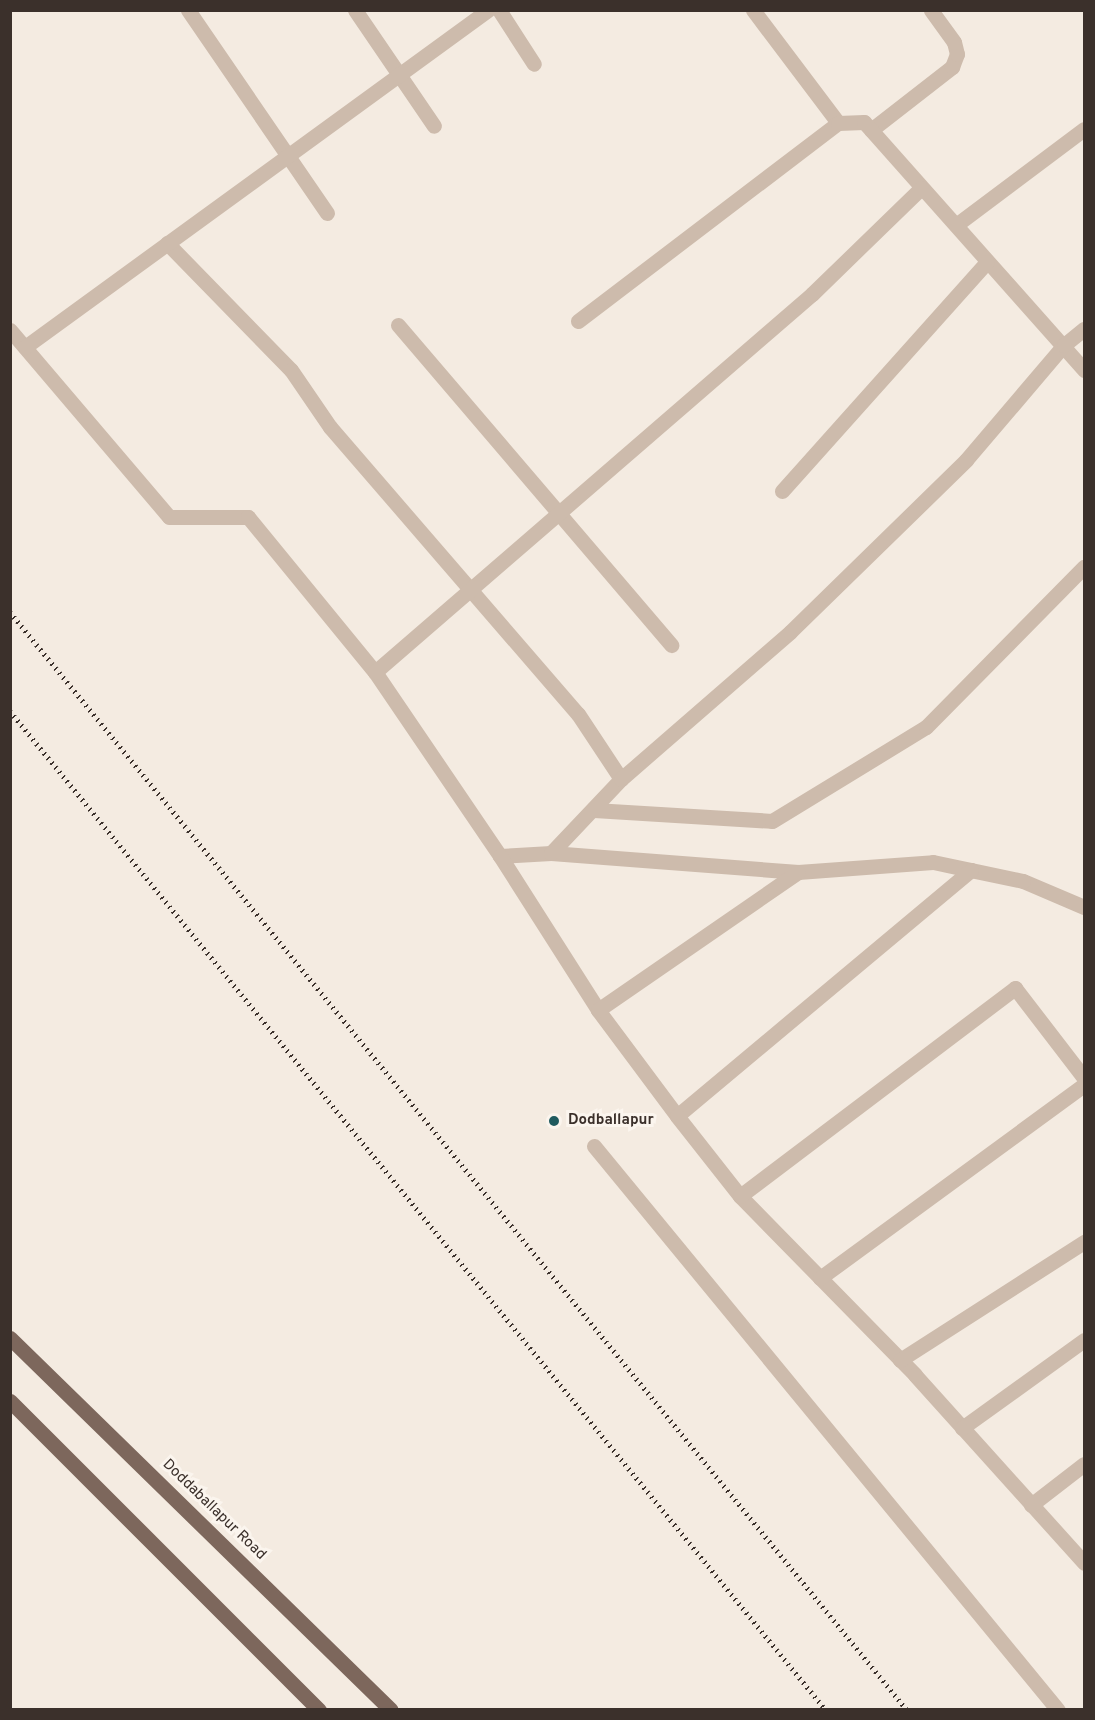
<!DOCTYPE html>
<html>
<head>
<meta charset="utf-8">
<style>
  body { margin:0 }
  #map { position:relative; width:1095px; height:1720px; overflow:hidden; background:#f4ebe1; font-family:Overpass,sans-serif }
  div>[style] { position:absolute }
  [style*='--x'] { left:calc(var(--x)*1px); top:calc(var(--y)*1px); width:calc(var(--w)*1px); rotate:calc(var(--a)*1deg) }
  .lane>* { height:15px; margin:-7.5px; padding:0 7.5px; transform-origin:7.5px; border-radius:7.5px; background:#cdbbac }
  .street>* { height:15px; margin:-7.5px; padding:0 7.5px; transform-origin:7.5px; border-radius:7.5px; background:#cdbbac }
  .primary>* { height:15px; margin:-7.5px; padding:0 7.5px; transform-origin:7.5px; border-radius:7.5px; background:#7d675c }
  .rail>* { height:4.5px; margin-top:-2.25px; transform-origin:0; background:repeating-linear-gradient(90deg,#3b302b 0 1.5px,transparent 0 6px) }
  .dots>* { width:16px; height:16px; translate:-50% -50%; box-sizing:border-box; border:3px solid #fbf5ee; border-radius:50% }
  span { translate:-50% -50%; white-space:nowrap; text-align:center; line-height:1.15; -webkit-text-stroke:6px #fbf5ee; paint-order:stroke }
  .poi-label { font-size:15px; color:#3b302b; font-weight:700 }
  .left { translate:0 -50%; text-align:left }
  .street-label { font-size:15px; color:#3b302b }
  .frame { position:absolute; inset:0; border:12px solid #3b302b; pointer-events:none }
</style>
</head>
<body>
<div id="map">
  <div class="lane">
    <i style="--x:594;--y:1146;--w:730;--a:50.56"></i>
  </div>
  <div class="street">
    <i style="--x:188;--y:10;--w:246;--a:55.6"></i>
    <i style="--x:355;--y:10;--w:140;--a:55.7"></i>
    <i style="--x:499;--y:10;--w:64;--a:57.1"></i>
    <i style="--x:753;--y:10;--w:141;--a:53"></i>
    <i style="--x:871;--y:130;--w:103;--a:-37.9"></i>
    <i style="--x:952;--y:67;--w:14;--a:-69"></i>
    <i style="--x:957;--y:54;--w:12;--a:-104"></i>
    <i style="--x:954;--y:42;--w:39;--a:-126"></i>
    <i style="--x:956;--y:225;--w:160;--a:-36.9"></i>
    <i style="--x:167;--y:243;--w:177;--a:45.7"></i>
    <i style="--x:291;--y:370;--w:69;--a:55.6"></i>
    <i style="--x:330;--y:427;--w:379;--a:49.2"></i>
    <i style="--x:578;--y:714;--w:78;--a:56.5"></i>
    <i style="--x:578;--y:321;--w:327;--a:-37.3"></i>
    <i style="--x:838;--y:123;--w:26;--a:-2"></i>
    <i style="--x:864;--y:122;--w:332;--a:48.4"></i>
    <i style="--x:398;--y:325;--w:421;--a:49.5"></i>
    <i style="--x:10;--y:330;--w:245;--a:49.6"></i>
    <i style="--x:169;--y:517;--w:79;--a:0"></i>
    <i style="--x:248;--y:517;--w:200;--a:50.7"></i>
    <i style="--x:375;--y:672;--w:222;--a:55.8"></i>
    <i style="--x:500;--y:856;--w:51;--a:-3.4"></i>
    <i style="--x:551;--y:853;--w:248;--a:4.4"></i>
    <i style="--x:798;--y:872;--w:135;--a:-4.2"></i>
    <i style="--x:933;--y:862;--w:39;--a:12"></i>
    <i style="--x:25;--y:347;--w:573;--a:-36.05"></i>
    <i style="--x:782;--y:491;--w:307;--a:-48.2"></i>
    <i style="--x:375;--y:672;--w:578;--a:-40.86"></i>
    <i style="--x:812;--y:294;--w:152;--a:-44.2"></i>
    <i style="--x:594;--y:810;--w:178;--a:3.5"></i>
    <i style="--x:772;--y:821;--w:180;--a:-31.4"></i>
    <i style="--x:926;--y:727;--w:225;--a:-45.4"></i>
    <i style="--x:551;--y:853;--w:102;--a:-46.6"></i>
    <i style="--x:621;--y:779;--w:224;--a:-41"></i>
    <i style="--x:790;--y:632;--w:246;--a:-44.3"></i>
    <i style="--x:966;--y:460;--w:151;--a:-49.6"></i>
    <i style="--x:1064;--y:345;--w:26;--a:-39"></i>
    <i style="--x:500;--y:856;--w:183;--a:57.5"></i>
    <i style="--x:598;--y:1010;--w:132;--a:53.3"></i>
    <i style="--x:1084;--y:907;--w:66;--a:-156.9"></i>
    <i style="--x:1023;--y:881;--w:53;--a:-168.1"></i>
    <i style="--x:971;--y:870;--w:383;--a:140.1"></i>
    <i style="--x:677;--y:1116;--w:102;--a:51.8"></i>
    <i style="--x:740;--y:1196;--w:250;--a:45.6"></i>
    <i style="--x:915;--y:1375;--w:253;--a:48"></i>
    <i style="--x:598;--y:1010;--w:243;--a:-34.6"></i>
    <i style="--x:740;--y:1196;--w:345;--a:-37.1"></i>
    <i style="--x:1015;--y:988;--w:113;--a:52.5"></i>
    <i style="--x:820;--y:1278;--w:327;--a:-36.2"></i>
    <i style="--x:900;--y:1360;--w:219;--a:-32.7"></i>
    <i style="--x:962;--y:1428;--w:150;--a:-35.8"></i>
    <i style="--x:1031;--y:1505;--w:67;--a:-37.7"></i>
  </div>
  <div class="primary">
    <i style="--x:10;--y:1338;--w:532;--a:44.32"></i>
    <i style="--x:10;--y:1401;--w:437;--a:45"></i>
  </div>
  <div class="rail">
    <i style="--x:10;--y:612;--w:1418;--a:50.75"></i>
    <i style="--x:10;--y:711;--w:1290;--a:50.76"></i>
  </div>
  <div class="dots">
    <i style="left:554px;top:1121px;background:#1f5a5e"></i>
  </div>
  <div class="poi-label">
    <span class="left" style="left:568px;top:1121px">Dodballapur</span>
  </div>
  <div class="street-label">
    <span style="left:214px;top:1510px;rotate:44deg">Doddaballapur Road</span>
  </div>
  <div class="frame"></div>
</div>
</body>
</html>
